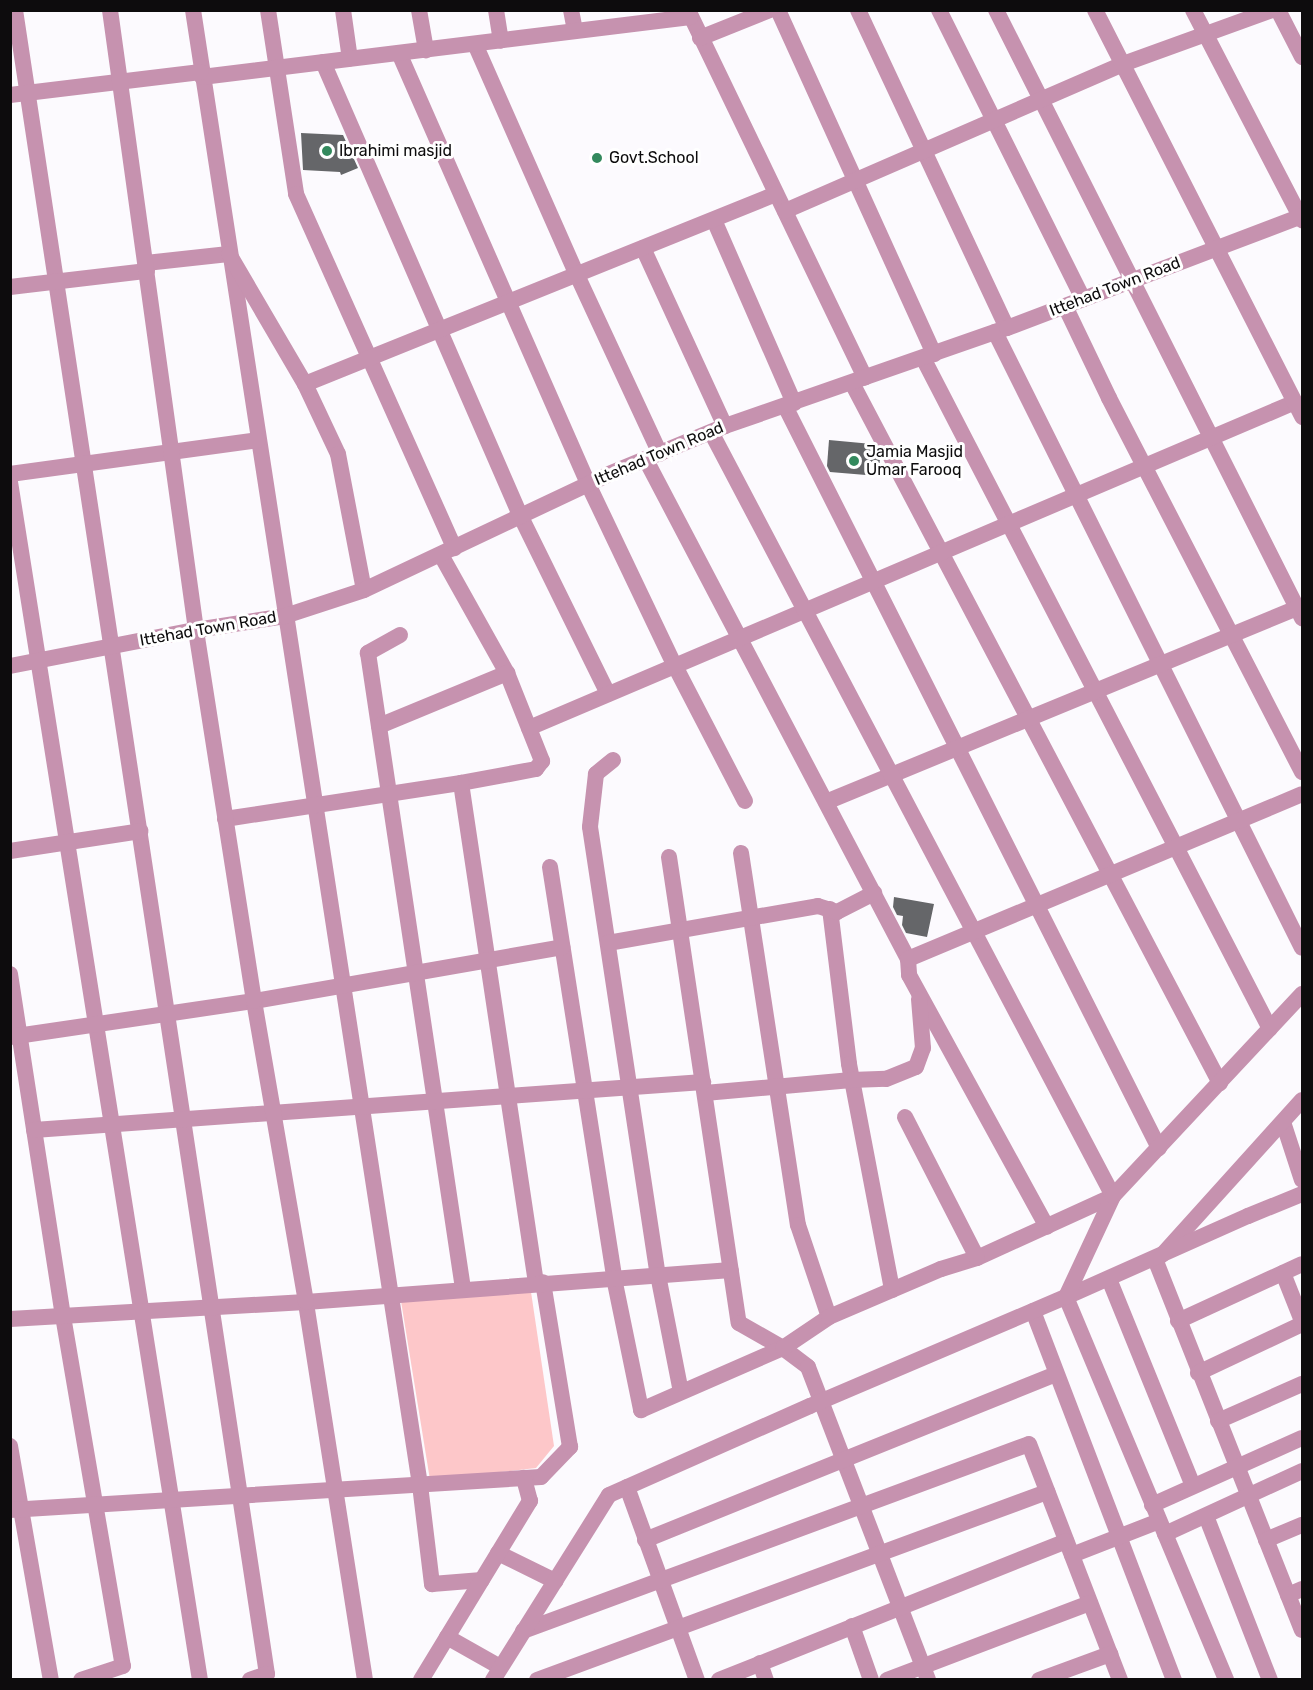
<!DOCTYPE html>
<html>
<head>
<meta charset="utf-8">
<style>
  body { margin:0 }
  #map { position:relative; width:1313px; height:1690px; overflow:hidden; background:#fcfafe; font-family:Rubik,sans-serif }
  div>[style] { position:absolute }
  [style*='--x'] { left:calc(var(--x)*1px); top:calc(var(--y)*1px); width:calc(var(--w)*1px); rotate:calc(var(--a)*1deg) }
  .green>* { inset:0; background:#fdc7c9 }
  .building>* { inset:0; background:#656669 }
  .minor>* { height:16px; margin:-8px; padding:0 8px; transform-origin:8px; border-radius:8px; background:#c692af }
  .tertiary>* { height:16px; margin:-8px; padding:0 8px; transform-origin:8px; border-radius:8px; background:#c692af }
  .dots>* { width:16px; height:16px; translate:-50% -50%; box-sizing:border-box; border:3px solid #fff; border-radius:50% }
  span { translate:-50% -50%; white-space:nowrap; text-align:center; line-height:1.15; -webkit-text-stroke:6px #fff; paint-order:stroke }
  .poi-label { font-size:16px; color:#0d0c0d }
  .left { translate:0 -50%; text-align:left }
  .street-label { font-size:16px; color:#0d0c0d }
  .frame { position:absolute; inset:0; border:12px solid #0d0c0d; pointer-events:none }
</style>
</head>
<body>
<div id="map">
  <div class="green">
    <i style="clip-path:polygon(531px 1292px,554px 1446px,536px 1468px,430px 1480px,401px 1301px)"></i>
  </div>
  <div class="building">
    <i style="clip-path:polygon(301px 133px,343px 135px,358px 168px,341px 175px,340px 172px,303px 170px)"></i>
    <i style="clip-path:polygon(829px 440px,872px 444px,880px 459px,878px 476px,830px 472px,827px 466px)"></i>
    <i style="clip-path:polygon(894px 897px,934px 904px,927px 937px,906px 933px,902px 925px,903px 916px,897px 915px,893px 907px)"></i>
  </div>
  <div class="minor">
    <i style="--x:15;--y:10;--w:1683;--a:81.39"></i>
    <i style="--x:267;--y:1674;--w:18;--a:161"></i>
    <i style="--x:193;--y:10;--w:1492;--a:81.25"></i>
    <i style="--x:420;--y:1485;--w:100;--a:83.1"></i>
    <i style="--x:432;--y:1584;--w:50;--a:-4.6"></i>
    <i style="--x:268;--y:10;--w:186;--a:81.3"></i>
    <i style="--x:296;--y:194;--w:388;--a:65.9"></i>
    <i style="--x:343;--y:10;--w:49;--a:81.9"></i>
    <i style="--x:419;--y:10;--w:41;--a:80.1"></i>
    <i style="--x:496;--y:10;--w:31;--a:81"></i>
    <i style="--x:571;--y:10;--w:21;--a:79"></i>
    <i style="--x:688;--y:10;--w:408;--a:64.3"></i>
    <i style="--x:778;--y:10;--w:378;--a:65.6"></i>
    <i style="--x:858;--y:10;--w:351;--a:64.9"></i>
    <i style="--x:939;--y:10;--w:323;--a:63.5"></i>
    <i style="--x:996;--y:10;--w:681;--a:63.28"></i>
    <i style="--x:1193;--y:10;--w:237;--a:62.6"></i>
    <i style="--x:1278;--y:10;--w:53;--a:62.9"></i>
    <i style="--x:700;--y:38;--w:75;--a:-21.8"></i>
    <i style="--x:475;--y:44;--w:253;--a:66.2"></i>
    <i style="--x:577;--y:275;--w:197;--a:65.1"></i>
    <i style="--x:399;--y:53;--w:471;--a:66.3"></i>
    <i style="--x:588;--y:484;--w:202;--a:64.5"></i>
    <i style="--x:675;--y:666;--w:152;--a:62.6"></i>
    <i style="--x:323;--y:62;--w:496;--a:66.5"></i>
    <i style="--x:521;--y:517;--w:197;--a:63.8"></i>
    <i style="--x:202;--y:77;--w:492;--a:-7"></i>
    <i style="--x:10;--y:95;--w:192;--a:-6.9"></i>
    <i style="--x:785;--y:211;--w:369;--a:-23.5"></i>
    <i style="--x:1123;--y:64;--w:158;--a:-19.9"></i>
    <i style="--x:714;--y:220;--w:200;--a:66.4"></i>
    <i style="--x:643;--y:248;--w:196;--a:65.3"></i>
    <i style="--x:146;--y:263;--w:83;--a:-6.2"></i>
    <i style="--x:229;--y:254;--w:151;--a:59.7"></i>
    <i style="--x:305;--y:384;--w:77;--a:64.8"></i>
    <i style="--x:338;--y:454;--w:138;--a:79.2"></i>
    <i style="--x:1065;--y:306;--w:102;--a:64.4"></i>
    <i style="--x:1109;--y:398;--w:421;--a:62.7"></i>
    <i style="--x:995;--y:332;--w:688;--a:63.51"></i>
    <i style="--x:923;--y:358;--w:755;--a:62.65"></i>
    <i style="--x:852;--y:383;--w:791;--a:62.27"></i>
    <i style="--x:305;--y:384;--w:508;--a:-21.97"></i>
    <i style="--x:785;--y:406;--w:831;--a:63.25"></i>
    <i style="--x:646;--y:460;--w:564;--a:62.3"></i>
    <i style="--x:908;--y:959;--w:16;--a:86"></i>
    <i style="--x:909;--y:975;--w:287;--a:61.3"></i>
    <i style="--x:10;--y:474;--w:250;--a:-7.8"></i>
    <i style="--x:10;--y:482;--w:1213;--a:80.99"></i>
    <i style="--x:441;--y:555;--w:135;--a:60.8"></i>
    <i style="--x:507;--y:673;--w:95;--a:68.3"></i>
    <i style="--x:542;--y:761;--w:10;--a:127"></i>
    <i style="--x:536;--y:769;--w:76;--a:169.4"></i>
    <i style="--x:461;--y:783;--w:506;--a:81.47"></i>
    <i style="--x:400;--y:635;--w:37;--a:151"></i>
    <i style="--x:368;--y:653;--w:643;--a:81.5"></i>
    <i style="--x:379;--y:726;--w:139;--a:-22.5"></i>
    <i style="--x:529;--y:728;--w:832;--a:-23.05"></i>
    <i style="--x:613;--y:760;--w:22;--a:141"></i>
    <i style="--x:596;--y:774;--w:53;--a:96.5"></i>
    <i style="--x:590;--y:827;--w:453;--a:81.4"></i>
    <i style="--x:658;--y:1275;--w:119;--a:78.9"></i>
    <i style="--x:826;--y:802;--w:515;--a:-22.38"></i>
    <i style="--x:225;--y:819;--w:239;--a:-8.7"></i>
    <i style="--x:10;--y:851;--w:132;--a:-8.7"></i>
    <i style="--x:741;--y:853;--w:376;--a:81.3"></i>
    <i style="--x:798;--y:1225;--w:97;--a:71.4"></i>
    <i style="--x:669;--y:857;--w:471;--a:81.5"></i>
    <i style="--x:739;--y:1323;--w:51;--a:29.6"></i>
    <i style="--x:783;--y:1348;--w:31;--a:37"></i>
    <i style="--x:808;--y:1367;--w:335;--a:69"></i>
    <i style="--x:550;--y:867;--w:416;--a:81.1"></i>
    <i style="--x:614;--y:1278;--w:135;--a:78.4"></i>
    <i style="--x:641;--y:1410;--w:155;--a:-23.6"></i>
    <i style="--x:783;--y:1348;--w:55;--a:-34"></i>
    <i style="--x:829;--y:1317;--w:122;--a:-23.2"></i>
    <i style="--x:941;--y:1269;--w:38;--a:-17"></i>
    <i style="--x:977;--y:1258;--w:149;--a:-24.5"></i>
    <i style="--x:1113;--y:1196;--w:863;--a:-117.75"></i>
    <i style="--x:830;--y:909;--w:156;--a:83"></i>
    <i style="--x:849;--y:1064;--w:230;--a:79.2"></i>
    <i style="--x:608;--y:943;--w:213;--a:-10"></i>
    <i style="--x:818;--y:906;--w:20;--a:18"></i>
    <i style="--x:837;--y:912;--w:42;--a:-27.2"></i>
    <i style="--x:908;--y:959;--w:427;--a:-22.7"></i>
    <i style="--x:10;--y:974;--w:346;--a:81.2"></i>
    <i style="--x:63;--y:1316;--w:355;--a:80.3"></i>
    <i style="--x:123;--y:1666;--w:44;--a:161.6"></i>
    <i style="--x:10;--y:1037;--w:247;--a:-8.4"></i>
    <i style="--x:254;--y:1001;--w:313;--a:-9.9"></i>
    <i style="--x:705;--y:1093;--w:147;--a:-5.1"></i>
    <i style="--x:851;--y:1080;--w:35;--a:-2"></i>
    <i style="--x:886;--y:1079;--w:32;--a:-22"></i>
    <i style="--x:916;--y:1067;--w:20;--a:-70"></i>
    <i style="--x:923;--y:1048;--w:49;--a:-94.7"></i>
    <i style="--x:905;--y:1117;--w:158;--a:62.9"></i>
    <i style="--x:1283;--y:1122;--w:61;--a:71.9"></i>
    <i style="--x:34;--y:1130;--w:671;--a:-4.1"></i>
    <i style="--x:1162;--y:1255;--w:209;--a:-47.9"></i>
    <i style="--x:1155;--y:1259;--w:399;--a:68.4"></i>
    <i style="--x:1283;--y:1273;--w:52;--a:68.4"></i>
    <i style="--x:1109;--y:1279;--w:223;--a:67.9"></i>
    <i style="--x:1066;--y:1297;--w:415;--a:67.3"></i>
    <i style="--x:1033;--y:1311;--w:395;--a:69.1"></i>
    <i style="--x:1178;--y:1321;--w:136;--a:-24.7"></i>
    <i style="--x:1198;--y:1373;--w:115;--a:-25.2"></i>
    <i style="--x:1218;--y:1421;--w:92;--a:-23.8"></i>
    <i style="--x:10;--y:1446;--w:238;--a:80.1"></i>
    <i style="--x:627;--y:1487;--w:205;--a:70.1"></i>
    <i style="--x:1152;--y:1505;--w:164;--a:-24.1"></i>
    <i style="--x:10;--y:1510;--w:532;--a:-3.56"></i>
    <i style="--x:541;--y:1477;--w:42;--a:-46"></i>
    <i style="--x:570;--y:1447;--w:167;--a:-99.3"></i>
    <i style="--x:1206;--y:1516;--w:176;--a:68.7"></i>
    <i style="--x:1165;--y:1534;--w:151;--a:-24.7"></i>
    <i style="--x:645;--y:1540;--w:443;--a:-22"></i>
    <i style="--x:1266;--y:1540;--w:39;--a:-23"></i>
    <i style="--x:498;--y:1553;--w:64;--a:26.2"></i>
    <i style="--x:1072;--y:1555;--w:93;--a:-21.3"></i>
    <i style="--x:1288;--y:1595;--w:15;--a:-23"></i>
    <i style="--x:852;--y:1626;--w:57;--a:70.6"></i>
    <i style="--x:523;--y:1631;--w:539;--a:-20.28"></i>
    <i style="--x:1029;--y:1444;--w:253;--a:68.9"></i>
    <i style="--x:447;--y:1637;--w:61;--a:29.5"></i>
    <i style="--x:760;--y:1663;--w:18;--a:71"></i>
    <i style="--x:365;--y:1680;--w:383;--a:-98.9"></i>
    <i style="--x:306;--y:1302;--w:426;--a:-4.3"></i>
    <i style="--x:421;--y:1680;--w:210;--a:-58.7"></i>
    <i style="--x:530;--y:1501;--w:24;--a:-105"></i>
    <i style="--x:537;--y:1680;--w:544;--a:-20.24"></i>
    <i style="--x:719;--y:1680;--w:374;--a:-21.8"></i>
    <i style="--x:887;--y:1680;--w:217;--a:-20.8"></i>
    <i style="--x:1039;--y:1680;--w:76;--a:-20.1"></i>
  </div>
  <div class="tertiary">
    <i style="--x:1095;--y:10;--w:457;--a:63"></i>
    <i style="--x:10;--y:287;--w:138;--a:-6.7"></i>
    <i style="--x:10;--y:666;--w:189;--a:-11"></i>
    <i style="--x:196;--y:630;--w:90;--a:-8.9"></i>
    <i style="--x:285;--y:616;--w:83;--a:-18.2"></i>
    <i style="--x:364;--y:590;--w:271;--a:-25.3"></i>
    <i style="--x:609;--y:474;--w:126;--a:-22.5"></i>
    <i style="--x:725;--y:426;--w:299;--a:-19.2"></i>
    <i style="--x:1007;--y:328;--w:316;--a:-20.8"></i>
    <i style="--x:1066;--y:1297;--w:199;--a:-24"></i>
    <i style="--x:1248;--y:1216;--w:58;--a:-22.2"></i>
    <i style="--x:10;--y:1319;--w:296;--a:-3.3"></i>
    <i style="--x:306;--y:1302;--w:305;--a:-99.8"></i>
    <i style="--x:254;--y:1001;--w:376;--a:-98.9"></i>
    <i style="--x:196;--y:630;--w:626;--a:-97.9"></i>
    <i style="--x:493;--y:1680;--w:218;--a:-57.9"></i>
    <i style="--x:609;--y:1495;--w:220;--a:-23.9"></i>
    <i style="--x:810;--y:1406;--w:278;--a:-23.1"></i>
    <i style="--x:1066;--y:1297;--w:111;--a:-65"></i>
    <i style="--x:1113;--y:1196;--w:277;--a:-46.9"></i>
  </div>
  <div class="dots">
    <i style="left:327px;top:151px;background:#33895d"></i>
    <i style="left:597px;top:158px;background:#33895d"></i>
    <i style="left:854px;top:461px;background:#33895d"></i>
  </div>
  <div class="poi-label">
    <span class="left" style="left:339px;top:151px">Ibrahimi masjid</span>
    <span class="left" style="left:609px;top:158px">Govt.School</span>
    <span class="left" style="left:866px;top:461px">Jamia Masjid<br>Umar Farooq</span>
  </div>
  <div class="street-label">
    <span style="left:1115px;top:287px;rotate:-21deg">Ittehad Town Road</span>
    <span style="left:659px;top:454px;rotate:-23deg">Ittehad Town Road</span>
    <span style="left:208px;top:629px;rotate:-10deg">Ittehad Town Road</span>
  </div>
  <div class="frame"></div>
</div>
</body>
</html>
